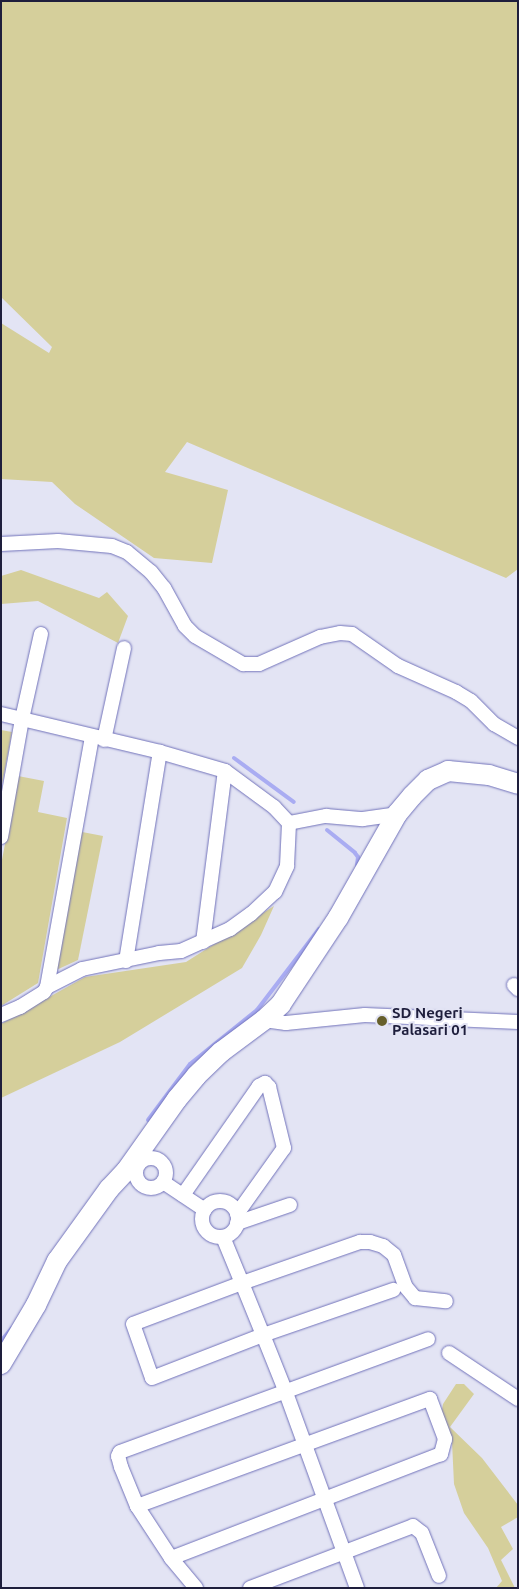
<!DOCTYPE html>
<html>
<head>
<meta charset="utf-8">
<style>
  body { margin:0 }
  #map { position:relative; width:519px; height:1589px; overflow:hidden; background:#e3e4f4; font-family:Ubuntu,sans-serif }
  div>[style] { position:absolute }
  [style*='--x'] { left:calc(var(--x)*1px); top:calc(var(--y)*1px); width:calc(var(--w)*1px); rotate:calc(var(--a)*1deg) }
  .green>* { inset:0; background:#d5cf9b }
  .stream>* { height:4px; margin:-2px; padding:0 2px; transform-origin:2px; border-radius:2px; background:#a9acf2 }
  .roads { filter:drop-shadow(0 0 1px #7172ba) drop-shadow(0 0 1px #7172ba) }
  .street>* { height:14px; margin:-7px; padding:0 7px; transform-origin:7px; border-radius:7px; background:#fff }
  .street>.ring { margin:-7px; padding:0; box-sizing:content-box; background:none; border:14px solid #fff; border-radius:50% }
  .secondary>* { height:20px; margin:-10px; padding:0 10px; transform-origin:10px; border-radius:10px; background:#fff }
  .dots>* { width:14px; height:14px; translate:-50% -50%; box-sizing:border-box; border:2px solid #e3e4f4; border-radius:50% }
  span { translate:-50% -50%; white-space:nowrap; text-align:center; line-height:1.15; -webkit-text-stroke:4px #e3e4f4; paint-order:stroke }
  .poi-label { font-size:15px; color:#1e1e3c; font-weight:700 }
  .left { translate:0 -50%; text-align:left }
  .frame { position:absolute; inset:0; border:2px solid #1e1e3c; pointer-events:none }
</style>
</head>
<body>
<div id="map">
  <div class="green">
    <i style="clip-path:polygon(1px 1px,518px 1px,518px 569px,506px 578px,187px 442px,165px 472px,228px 490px,212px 563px,154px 558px,75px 504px,52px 482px,1px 479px,1px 323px,49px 353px,52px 347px,1px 297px)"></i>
    <i style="clip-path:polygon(21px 570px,99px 598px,107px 592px,128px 616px,118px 643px,38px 601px,1px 604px,1px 576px)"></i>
    <i style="clip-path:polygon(1px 730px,12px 732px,1px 790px)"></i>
    <i style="clip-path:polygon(18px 776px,44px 781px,38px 812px,67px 818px,38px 983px,1px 1006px,1px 865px)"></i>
    <i style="clip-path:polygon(77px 831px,103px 836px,78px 960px,52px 972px)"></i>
    <i style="clip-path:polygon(274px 906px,261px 935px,242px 968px,120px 1042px,1px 1098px,1px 1024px,85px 977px,186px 962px)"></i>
    <i style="clip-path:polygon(456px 1384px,464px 1384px,474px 1394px,450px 1427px,482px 1458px,518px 1505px,518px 1517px,501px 1527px,513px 1549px,501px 1560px,515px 1588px,496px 1588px,502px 1581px,488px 1548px,464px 1513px,454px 1484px,452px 1442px,440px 1421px,443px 1404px)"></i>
  </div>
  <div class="stream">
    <i style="--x:234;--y:758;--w:74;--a:36.3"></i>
    <i style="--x:327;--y:830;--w:36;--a:39"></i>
    <i style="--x:355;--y:853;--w:5;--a:53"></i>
    <i style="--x:358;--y:857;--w:8;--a:97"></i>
    <i style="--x:148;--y:1120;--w:70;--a:-53.1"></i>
    <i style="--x:190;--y:1064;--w:86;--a:-38.9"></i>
    <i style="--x:257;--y:1010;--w:102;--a:-52.6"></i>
    <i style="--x:1;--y:1341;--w:17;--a:-50"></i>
  </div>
  <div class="roads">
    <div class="street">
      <i style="--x:1;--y:544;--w:57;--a:-3"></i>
      <i style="--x:58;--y:541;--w:54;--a:5.3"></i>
      <i style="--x:112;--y:546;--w:16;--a:22"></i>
      <i style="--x:127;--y:552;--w:31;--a:40"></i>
      <i style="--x:151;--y:572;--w:21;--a:51"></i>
      <i style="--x:164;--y:588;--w:43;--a:61.1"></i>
      <i style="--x:185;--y:626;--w:14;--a:45"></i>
      <i style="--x:195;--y:636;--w:56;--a:30.3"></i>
      <i style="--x:243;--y:664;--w:16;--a:0"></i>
      <i style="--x:259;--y:664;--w:67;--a:-23.9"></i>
      <i style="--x:320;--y:637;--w:20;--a:-11"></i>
      <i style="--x:340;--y:633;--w:12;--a:5"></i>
      <i style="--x:352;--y:634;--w:56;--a:34.8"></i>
      <i style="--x:398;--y:666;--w:64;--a:24.1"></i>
      <i style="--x:456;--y:692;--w:17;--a:31"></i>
      <i style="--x:471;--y:701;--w:33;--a:45"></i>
      <i style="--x:494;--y:724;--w:28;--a:30"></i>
      <i style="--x:1;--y:714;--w:163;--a:13.4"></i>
      <i style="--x:160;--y:752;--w:68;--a:16.3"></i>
      <i style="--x:225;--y:771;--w:61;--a:36.3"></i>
      <i style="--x:274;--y:807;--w:22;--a:47"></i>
      <i style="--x:289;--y:823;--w:38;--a:-11"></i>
      <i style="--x:326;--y:816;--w:37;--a:5"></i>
      <i style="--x:363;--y:819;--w:34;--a:-8"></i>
      <i style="--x:104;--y:740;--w:94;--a:-77.7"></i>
      <i style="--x:1;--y:837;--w:120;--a:-79.9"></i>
      <i style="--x:22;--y:719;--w:87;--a:-77.4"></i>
      <i style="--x:203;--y:942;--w:172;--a:-82.7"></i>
      <i style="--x:126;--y:961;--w:212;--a:-80.8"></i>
      <i style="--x:514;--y:985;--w:6;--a:45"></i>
      <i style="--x:47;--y:987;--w:254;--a:-79.8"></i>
      <i style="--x:1;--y:1015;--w:21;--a:-23"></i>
      <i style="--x:20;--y:1007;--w:28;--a:-32"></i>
      <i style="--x:44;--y:992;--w:6;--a:-59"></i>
      <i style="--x:47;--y:987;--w:39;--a:-27"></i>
      <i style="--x:82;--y:969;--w:79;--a:-11.7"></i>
      <i style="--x:159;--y:953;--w:22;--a:-5"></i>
      <i style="--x:181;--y:951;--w:54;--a:-24.2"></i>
      <i style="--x:230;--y:929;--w:26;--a:-36"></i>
      <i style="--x:251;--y:914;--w:33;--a:-43"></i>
      <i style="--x:275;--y:892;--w:29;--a:-65"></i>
      <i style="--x:287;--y:866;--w:43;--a:-87.3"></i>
      <i style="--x:264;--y:1020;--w:22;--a:8"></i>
      <i style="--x:286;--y:1023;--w:79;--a:-5.8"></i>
      <i style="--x:365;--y:1015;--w:153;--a:2.6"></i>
      <i class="ring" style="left:136px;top:1158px;width:16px;height:16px"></i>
      <i style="--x:163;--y:1182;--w:50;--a:33.7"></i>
      <i style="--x:183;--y:1195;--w:133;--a:-55.1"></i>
      <i style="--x:259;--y:1086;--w:7;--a:-27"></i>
      <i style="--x:265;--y:1083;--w:6;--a:45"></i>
      <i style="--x:269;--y:1087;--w:63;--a:76.2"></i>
      <i style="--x:284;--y:1148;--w:81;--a:125.5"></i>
      <i class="ring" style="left:202px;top:1201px;width:22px;height:22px"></i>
      <i style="--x:237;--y:1223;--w:56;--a:-18.8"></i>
      <i style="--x:223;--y:1237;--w:50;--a:67.6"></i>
      <i style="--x:242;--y:1283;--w:125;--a:-19.2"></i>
      <i style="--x:360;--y:1242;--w:10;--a:0"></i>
      <i style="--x:370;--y:1242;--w:14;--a:17"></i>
      <i style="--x:383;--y:1246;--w:14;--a:39"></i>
      <i style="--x:394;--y:1255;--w:33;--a:70"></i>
      <i style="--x:405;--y:1286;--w:16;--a:50"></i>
      <i style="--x:415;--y:1298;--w:31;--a:6"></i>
      <i style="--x:449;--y:1353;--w:83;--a:33.7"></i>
      <i style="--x:137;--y:1506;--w:312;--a:-20.1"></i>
      <i style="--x:430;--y:1399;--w:43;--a:69.4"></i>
      <i style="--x:445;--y:1439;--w:16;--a:105"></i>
      <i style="--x:441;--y:1454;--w:289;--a:158.9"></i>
      <i style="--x:196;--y:1588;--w:39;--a:-130"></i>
      <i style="--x:171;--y:1558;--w:62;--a:-123.2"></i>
      <i style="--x:137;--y:1506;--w:42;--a:-112.3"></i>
      <i style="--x:121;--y:1467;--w:11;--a:-105"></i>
      <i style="--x:118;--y:1456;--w:4;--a:-63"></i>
      <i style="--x:120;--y:1452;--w:328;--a:-20.1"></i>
      <i style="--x:250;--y:1588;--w:174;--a:-20.8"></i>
      <i style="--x:413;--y:1526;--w:11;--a:38"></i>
      <i style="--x:422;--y:1533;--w:46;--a:68.4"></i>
      <i style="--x:357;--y:1588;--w:211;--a:-110"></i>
      <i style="--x:285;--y:1390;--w:59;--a:-111.8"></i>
      <i style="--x:263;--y:1335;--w:56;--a:-112"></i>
      <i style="--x:242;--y:1283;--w:116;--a:159.4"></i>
      <i style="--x:133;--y:1324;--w:57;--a:70.6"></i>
      <i style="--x:152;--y:1378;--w:119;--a:-21.2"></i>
      <i style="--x:263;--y:1335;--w:138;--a:-19.1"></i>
    </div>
    <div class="secondary">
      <i style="--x:1;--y:1364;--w:69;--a:-59.3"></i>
      <i style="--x:36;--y:1305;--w:49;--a:-64.5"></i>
      <i style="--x:57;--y:1261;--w:89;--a:-54.2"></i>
      <i style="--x:109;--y:1189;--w:25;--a:-47"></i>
      <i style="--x:126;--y:1171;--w:88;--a:-54.7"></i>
      <i style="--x:177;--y:1099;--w:30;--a:-50"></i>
      <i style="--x:196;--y:1076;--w:35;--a:-44"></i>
      <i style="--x:221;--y:1052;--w:54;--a:-36.7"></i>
      <i style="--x:264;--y:1020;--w:23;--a:-43"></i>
      <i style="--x:281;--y:1004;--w:103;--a:-56.5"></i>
      <i style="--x:338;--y:918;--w:120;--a:-60.4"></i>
      <i style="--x:397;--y:814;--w:23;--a:-50"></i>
      <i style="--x:412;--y:796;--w:23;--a:-45"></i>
      <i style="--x:428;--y:780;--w:22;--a:-24"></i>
      <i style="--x:448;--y:771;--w:41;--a:5.6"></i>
      <i style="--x:489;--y:775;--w:30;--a:17"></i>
    </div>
  </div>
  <div class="dots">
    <i style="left:382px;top:1021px;background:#665f2b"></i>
  </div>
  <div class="poi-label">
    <span class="left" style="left:392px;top:1021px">SD Negeri<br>Palasari 01</span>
  </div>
  <div class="frame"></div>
</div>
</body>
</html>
